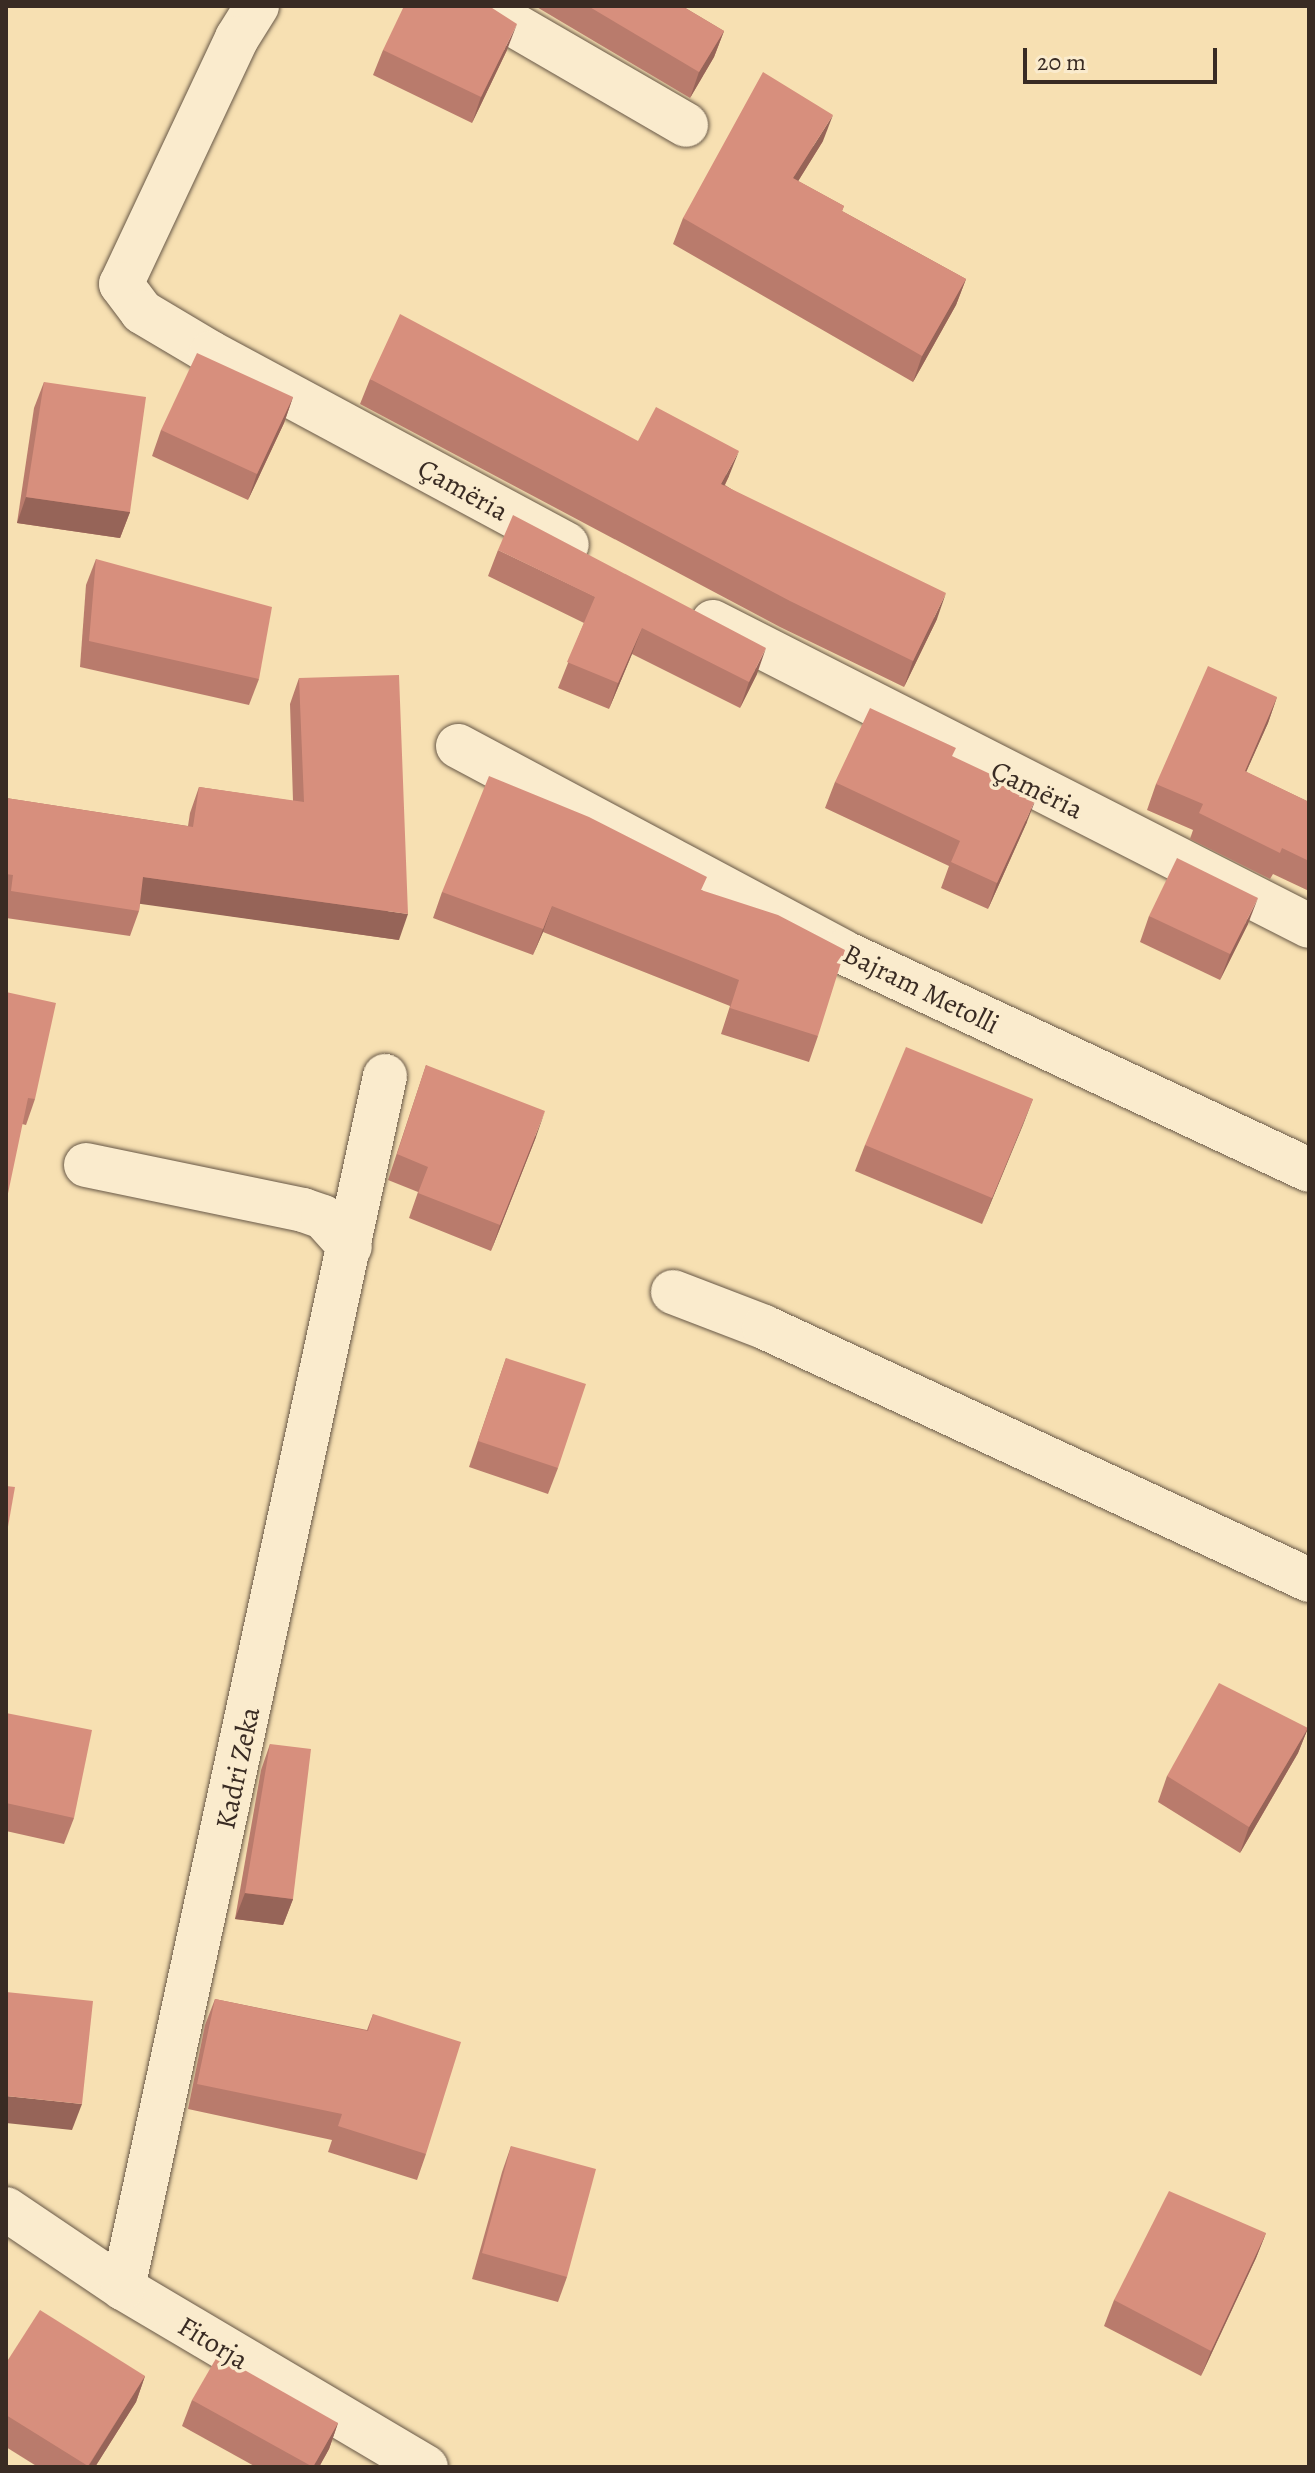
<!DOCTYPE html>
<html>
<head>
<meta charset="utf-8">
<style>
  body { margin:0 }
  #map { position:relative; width:1315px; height:2473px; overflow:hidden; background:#f7e0b2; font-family:Alegreya,serif }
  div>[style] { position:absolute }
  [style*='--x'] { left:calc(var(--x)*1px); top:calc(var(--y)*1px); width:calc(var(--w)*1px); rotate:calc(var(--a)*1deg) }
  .roads { filter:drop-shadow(0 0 2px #685847) drop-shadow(0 0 2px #685847) }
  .minor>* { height:44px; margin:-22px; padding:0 22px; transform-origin:22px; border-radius:22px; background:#faebcd }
  .wall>* { inset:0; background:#b97b6c }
  .shaded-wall>* { inset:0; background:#966458 }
  .building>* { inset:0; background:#d78f7d }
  span { translate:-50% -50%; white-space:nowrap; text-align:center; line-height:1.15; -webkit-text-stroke:7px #faebcd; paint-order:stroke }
  .street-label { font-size:28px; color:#392b23 }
  .frame { position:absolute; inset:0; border:8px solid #392b23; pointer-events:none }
  .scale { position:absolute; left:1023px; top:48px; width:194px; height:36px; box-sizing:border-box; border:4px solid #392b23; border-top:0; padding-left:10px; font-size:24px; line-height:28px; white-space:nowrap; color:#392b23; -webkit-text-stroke:6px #faebcd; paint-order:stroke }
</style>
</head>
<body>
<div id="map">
  <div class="roads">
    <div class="minor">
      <i style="--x:257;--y:6;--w:38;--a:122"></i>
      <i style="--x:237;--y:38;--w:272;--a:115.2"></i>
      <i style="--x:121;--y:284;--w:35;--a:53"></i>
      <i style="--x:142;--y:312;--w:80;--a:30.7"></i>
      <i style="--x:211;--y:353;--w:404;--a:28.3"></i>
      <i style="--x:481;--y:6;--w:237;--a:30.1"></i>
      <i style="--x:713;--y:622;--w:669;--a:27.02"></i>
      <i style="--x:458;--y:746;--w:437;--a:28.1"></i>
      <i style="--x:843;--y:952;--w:514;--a:25.07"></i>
      <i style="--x:86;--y:1165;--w:222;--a:11.7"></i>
      <i style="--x:303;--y:1210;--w:21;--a:19"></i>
      <i style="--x:323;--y:1217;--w:40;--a:48"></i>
      <i style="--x:673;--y:1292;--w:97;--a:21"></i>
      <i style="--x:764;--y:1327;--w:601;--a:24.9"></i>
      <i style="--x:6;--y:2209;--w:141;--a:34"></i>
      <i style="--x:123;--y:2288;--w:352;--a:30.6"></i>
      <i style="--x:123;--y:2288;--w:1240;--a:-77.8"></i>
    </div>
  </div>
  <div class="wall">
    <i style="clip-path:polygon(535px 6px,682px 6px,724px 31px,714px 57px,690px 98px)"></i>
    <i style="clip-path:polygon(383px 50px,507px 50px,472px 123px,373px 75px)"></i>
    <i style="clip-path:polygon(823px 141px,798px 181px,844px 206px,842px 211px,966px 279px,956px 305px,913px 382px,673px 244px,683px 218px)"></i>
    <i style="clip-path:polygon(370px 379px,729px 476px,725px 485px,937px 619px,904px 687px,780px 627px,360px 404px)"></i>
    <i style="clip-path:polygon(44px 382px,130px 512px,120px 538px,17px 523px,34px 408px)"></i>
    <i style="clip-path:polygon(293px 397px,284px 423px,248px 500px,152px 456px,161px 430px)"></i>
    <i style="clip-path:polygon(498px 550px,757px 674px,740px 708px,632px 654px,609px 709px,558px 688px,584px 623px,488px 576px)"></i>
    <i style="clip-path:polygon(96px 559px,259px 679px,249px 705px,80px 667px,86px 585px)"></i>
    <i style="clip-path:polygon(299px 678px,399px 940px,140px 903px,139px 911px,130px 936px,6px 918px,6px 798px,188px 826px,190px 813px,199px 787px,293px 801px,290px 704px)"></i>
    <i style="clip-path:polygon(1277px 697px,1268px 723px,1246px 772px,1309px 802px,1309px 891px,1273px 874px,1270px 879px,1190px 839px,1193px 830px,1147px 810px,1156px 784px)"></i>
    <i style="clip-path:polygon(953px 757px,1027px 822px,988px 909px,941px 888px,949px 866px,825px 808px,835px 782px)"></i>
    <i style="clip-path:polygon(702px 890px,818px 1036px,809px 1062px,721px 1034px,730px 1006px,543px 932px,533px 955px,433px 918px,442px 892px)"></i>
    <i style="clip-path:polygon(1149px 916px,1248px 924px,1220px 980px,1140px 942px)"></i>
    <i style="clip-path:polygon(6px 992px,35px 1099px,26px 1125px,22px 1124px)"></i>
    <i style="clip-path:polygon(426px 1065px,536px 1137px,491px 1251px,409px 1218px,418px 1192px,388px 1180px)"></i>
    <i style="clip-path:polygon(1033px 1099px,982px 1224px,855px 1171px,865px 1145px)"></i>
    <i style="clip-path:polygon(506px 1358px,558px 1468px,548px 1494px,469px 1467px)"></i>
    <i style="clip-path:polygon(6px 1713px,74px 1818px,64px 1844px,6px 1831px)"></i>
    <i style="clip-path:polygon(1308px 1728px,1298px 1753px,1240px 1853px,1158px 1802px,1167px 1776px)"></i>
    <i style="clip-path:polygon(270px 1744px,293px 1899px,283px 1925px,235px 1919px,261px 1770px)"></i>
    <i style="clip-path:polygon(215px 1999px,367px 2030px,373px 2014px,426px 2154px,417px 2180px,328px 2152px,332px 2140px,188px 2109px,205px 2025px)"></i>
    <i style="clip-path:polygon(511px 2146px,567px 2277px,558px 2302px,472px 2279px,502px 2172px)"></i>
    <i style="clip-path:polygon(1266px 2233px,1256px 2258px,1201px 2376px,1104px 2326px,1114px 2300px)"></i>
    <i style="clip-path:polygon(6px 2363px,145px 2376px,136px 2402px,95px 2467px,38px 2467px,6px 2447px)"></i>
    <i style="clip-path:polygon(192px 2400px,338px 2423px,329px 2449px,319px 2467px,256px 2467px,182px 2426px)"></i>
  </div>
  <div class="shaded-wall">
    <i style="clip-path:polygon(517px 24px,507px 50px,472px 123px,481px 97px)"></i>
    <i style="clip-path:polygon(724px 31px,714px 57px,690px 98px,699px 72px)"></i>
    <i style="clip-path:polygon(833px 115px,823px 141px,784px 204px,793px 178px)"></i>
    <i style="clip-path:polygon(966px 279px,956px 305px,913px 382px,922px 356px)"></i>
    <i style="clip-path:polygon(293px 397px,284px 423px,248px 500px,257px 474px)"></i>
    <i style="clip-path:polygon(739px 451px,729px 476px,712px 510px,721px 484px)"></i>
    <i style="clip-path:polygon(26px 497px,130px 512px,120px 538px,17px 523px)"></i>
    <i style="clip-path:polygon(946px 593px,937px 619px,904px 687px,913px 661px)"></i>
    <i style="clip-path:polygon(642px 628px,632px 654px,609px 709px,618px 683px)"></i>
    <i style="clip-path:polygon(766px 648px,757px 674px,740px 708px,749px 682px)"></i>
    <i style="clip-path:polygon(1277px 697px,1268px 723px,1235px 797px,1245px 771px)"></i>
    <i style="clip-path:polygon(1037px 796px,1027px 822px,988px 909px,997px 883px)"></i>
    <i style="clip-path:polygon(143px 877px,408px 914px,399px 940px,134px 903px)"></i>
    <i style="clip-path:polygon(1258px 898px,1248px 924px,1220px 980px,1230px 954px)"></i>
    <i style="clip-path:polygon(552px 906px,543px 932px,533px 955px,543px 929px)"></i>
    <i style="clip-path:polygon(1033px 1099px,1023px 1125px,982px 1224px,992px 1198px)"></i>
    <i style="clip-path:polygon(545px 1111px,536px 1137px,491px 1251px,500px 1225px)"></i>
    <i style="clip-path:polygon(1308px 1728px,1298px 1753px,1240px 1853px,1249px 1827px)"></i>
    <i style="clip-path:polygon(245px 1893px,293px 1899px,283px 1925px,235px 1919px)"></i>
    <i style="clip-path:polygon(6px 2096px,82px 2104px,72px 2130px,6px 2123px)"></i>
    <i style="clip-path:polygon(1266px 2233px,1256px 2258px,1201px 2376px,1211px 2351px)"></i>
    <i style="clip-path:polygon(145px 2376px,136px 2402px,95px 2467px,88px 2467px)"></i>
    <i style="clip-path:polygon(338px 2423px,329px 2449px,319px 2467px,313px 2467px)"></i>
  </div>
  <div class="building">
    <i style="clip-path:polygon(404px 6px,489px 6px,517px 24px,481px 97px,383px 50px)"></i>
    <i style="clip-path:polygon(588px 6px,682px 6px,724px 31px,699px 72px)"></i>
    <i style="clip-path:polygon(763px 72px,833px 115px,793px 178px,844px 206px,842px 211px,966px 279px,922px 356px,683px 218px)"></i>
    <i style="clip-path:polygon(400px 314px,638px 441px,656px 407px,739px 451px,721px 484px,946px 593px,913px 661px,790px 601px,370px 379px)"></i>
    <i style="clip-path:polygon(197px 353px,293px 397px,257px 474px,161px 430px)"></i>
    <i style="clip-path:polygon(44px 382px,146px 397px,130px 512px,26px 497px)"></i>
    <i style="clip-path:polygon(513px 515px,766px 648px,749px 682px,642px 628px,618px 683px,567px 662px,595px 597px,498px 550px)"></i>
    <i style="clip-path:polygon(96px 559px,272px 607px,259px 679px,89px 641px)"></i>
    <i style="clip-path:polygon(1208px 666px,1277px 697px,1245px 771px,1309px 802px,1309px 861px,1282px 848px,1280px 853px,1199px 813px,1203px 804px,1156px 784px)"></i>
    <i style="clip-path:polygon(399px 675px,408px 914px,143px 877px,139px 911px,11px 891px,13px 875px,6px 874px,6px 798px,193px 827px,199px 787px,304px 802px,299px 678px)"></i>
    <i style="clip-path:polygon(870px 708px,956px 748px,952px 756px,1037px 796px,997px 883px,951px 862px,960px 841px,835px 782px)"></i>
    <i style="clip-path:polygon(489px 776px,589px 817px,707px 877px,701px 890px,778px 915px,845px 950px,818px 1036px,730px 1008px,739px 980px,552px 906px,543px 929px,442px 892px)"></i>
    <i style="clip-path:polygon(1177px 858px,1258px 898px,1230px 954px,1149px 916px)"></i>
    <i style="clip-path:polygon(6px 992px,56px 1003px,35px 1099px,28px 1098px,6px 1203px)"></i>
    <i style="clip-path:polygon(906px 1047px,1033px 1099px,992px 1198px,865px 1145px)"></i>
    <i style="clip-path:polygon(426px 1065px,545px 1111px,500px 1225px,418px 1193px,428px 1167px,397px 1154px)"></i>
    <i style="clip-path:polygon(506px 1358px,586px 1384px,558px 1468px,478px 1441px)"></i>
    <i style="clip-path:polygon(6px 1486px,15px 1487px,6px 1538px)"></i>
    <i style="clip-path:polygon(1219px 1683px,1308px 1728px,1249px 1827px,1167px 1776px)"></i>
    <i style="clip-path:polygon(6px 1713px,92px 1730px,74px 1818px,6px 1803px)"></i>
    <i style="clip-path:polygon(270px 1744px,311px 1749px,293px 1899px,245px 1893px)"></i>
    <i style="clip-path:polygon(6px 1992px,93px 2001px,82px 2104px,6px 2096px)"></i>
    <i style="clip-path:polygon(215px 1999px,368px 2031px,373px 2014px,461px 2042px,426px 2154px,338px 2126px,342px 2114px,197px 2084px)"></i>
    <i style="clip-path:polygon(511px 2146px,596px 2169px,567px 2277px,482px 2253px)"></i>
    <i style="clip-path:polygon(1169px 2191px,1266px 2233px,1211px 2351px,1114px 2300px)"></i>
    <i style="clip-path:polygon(40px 2310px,145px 2376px,88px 2466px,6px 2415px,6px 2363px)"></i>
    <i style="clip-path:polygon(218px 2355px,338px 2423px,313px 2467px,192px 2400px)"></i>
  </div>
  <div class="street-label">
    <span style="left:463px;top:490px;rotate:29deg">Çamëria</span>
    <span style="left:1037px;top:790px;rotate:26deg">Çamëria</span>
    <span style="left:921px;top:989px;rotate:26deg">Bajram Metolli</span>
    <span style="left:238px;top:1768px;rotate:-78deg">Kadri Zeka</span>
    <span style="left:213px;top:2343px;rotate:31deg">Fitorja</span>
  </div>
  <div class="frame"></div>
  <div class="scale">20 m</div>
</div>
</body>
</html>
